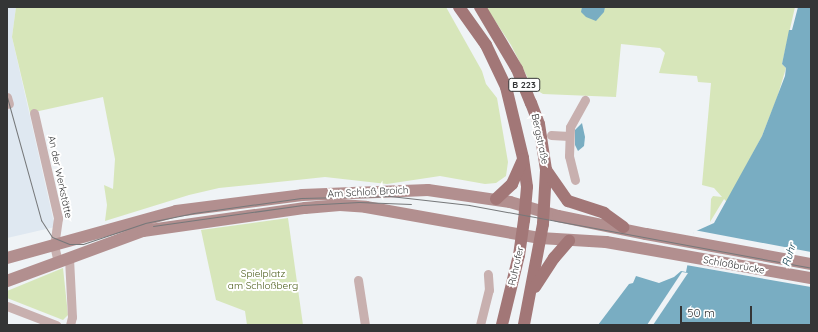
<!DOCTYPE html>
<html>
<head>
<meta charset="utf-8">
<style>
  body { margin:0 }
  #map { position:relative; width:818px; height:332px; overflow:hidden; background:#eff3f6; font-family:Quicksand,sans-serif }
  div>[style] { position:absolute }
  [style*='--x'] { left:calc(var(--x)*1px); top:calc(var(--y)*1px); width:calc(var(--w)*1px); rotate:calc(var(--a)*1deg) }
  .built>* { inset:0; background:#dfe8f1 }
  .green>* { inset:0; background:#d7e6ba }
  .water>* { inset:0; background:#79adc2 }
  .pier>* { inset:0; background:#eff3f6 }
  .street>* { height:9px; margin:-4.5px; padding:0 4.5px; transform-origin:4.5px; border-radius:4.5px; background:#c8b0af }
  .secondary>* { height:12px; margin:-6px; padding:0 6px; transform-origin:6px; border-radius:6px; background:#b28f8f }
  .primary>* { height:12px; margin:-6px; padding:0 6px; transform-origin:6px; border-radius:6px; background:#a27777 }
  .tram>* { height:1px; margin:-0.5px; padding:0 0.5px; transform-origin:0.5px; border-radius:0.5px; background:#76787a }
  span { translate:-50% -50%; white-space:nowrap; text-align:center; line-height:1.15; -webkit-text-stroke:4px #fff; paint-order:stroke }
  .shield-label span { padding:1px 3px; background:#fff; border:1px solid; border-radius:3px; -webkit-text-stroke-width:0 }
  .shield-label { font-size:9px; color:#343536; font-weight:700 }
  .street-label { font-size:10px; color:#343536 }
  .park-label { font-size:10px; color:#4b5c1a }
  .water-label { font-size:11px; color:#033444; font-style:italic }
  .frame { position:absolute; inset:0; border:8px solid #343536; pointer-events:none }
  .scale { position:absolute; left:680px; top:306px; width:72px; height:18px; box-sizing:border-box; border:2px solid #343536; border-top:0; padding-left:5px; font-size:12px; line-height:14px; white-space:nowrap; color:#343536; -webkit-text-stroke:3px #fff; paint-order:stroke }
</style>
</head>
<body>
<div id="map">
  <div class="built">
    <i style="clip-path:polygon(7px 7px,16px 7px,12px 37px,55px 227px,7px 238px)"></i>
  </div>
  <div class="green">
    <i style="clip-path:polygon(16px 7px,446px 7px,482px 71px,486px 84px,497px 98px,508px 162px,506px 176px,496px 183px,485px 184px,440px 176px,387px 184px,325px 177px,297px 180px,219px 188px,189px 195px,105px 221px,107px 205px,104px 185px,113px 189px,115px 159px,103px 97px,30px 113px,12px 37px)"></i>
    <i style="clip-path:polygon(486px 7px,795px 7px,782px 64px,786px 68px,777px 98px,762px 136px,727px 202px,724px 199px,710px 222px,711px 199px,713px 196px,722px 197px,714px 188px,702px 185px,711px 83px,698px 82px,697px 76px,659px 73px,665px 53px,660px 48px,621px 44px,616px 97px,543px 94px,533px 88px,511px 45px)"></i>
    <i style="clip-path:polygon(288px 218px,303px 325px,247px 325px,245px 311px,216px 300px,201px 230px)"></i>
    <i style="clip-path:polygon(63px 268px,68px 315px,63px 320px,7px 298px,7px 291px)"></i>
  </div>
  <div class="water">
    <i style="clip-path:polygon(582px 7px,605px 7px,604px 12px,596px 21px,586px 17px,581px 12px)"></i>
    <i style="clip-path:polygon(798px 7px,811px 7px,811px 325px,598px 325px,629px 284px,633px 283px,636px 276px,659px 283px,674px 277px,681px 271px,686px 272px,694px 232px,714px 223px,762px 136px,785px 76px,786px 68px,782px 64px,789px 30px,792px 30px)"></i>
    <i style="clip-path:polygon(582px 123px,585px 137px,584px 146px,578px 151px,575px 145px,575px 130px)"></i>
  </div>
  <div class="pier">
    <i style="clip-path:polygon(694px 230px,811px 252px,811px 287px,686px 265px)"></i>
    <i style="clip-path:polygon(682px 272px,688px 273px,653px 325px,647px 325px)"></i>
  </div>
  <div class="street">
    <i style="--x:7;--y:97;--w:7;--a:74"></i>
    <i style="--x:34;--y:113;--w:108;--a:77.1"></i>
    <i style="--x:58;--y:218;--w:27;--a:98"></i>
    <i style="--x:54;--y:245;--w:17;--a:77"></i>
    <i style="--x:551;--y:135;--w:18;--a:3"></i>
    <i style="--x:575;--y:180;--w:25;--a:-104"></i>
    <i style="--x:569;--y:156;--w:29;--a:-88"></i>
    <i style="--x:570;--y:127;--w:31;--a:-61"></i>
    <i style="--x:69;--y:258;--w:59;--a:87.1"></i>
    <i style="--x:72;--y:317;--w:8;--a:104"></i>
    <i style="--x:358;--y:280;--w:46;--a:81.2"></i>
    <i style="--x:7;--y:306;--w:53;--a:21.2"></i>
    <i style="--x:480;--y:325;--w:36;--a:-76"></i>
    <i style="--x:489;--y:290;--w:16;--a:-94"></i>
  </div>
  <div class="secondary">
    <i style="--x:7;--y:258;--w:175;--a:-15.5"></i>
    <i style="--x:176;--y:211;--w:127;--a:-7.2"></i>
    <i style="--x:302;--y:195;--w:126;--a:-2.3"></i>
    <i style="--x:428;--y:190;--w:83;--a:8.3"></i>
    <i style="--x:510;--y:202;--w:50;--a:16.3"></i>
    <i style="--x:558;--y:216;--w:90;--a:11.6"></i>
    <i style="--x:646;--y:234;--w:168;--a:10.3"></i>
    <i style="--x:7;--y:281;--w:145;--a:-20.2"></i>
    <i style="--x:143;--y:231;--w:164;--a:-8.1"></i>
    <i style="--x:305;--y:208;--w:35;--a:-5"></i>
    <i style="--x:340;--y:205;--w:26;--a:4"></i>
    <i style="--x:366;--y:207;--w:177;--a:10.1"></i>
    <i style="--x:540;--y:238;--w:66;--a:3.5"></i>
    <i style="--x:606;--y:242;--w:208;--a:10"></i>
  </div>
  <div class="primary">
    <i style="--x:459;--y:7;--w:47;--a:54.6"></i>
    <i style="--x:486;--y:45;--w:47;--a:64.5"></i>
    <i style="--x:506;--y:87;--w:73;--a:76.5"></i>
    <i style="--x:523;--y:158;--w:29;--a:82"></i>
    <i style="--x:527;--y:187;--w:33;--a:95"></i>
    <i style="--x:524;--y:220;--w:35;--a:98"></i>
    <i style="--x:519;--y:255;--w:72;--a:103.7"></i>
    <i style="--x:480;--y:7;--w:72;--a:59.2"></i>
    <i style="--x:517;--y:69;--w:37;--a:68"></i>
    <i style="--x:531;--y:103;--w:22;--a:69"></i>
    <i style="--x:539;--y:124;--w:47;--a:81.3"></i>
    <i style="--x:546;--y:170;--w:54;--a:93.2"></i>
    <i style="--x:543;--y:224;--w:103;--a:100.7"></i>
    <i style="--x:546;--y:170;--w:38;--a:55"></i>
    <i style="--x:568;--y:201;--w:38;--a:18"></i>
    <i style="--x:604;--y:213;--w:24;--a:36"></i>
    <i style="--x:496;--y:199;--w:22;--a:-43"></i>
    <i style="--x:512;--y:184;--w:27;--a:-66"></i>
    <i style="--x:535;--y:287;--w:35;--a:-57"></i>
    <i style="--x:554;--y:258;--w:23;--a:-49"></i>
  </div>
  <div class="tram">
    <i style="--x:7;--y:97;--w:128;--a:74.5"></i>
    <i style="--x:41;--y:220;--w:20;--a:57"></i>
    <i style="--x:52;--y:237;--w:18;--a:22"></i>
    <i style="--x:69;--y:244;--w:14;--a:0"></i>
    <i style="--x:83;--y:244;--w:65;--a:-18.7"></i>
    <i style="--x:145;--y:223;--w:50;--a:-11.5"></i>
    <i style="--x:194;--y:213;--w:108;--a:-8"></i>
    <i style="--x:301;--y:198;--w:89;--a:-1.3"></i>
    <i style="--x:390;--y:196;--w:80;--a:6.5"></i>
    <i style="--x:469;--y:205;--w:348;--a:10.4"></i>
    <i style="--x:153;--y:226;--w:151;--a:-8"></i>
    <i style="--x:303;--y:205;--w:56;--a:-3.1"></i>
    <i style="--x:359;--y:202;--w:52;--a:2.2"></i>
  </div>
  <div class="shield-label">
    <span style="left:524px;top:85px">B 223</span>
  </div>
  <div class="street-label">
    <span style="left:540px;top:139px;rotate:78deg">Bergstraße</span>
    <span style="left:60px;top:177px;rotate:78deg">An der Werkstätte</span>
    <span style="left:368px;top:192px;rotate:-3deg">Am Schloß Broich</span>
    <span style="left:734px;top:265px;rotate:10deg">Schloßbrücke</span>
    <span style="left:516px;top:266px;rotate:-77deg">Ruhrufer</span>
  </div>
  <div class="park-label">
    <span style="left:263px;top:279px">Spielplatz<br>am Schloßberg</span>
  </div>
  <div class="water-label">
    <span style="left:789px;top:255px;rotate:-73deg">Ruhr</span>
  </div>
  <div class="frame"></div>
  <div class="scale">50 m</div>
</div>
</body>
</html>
